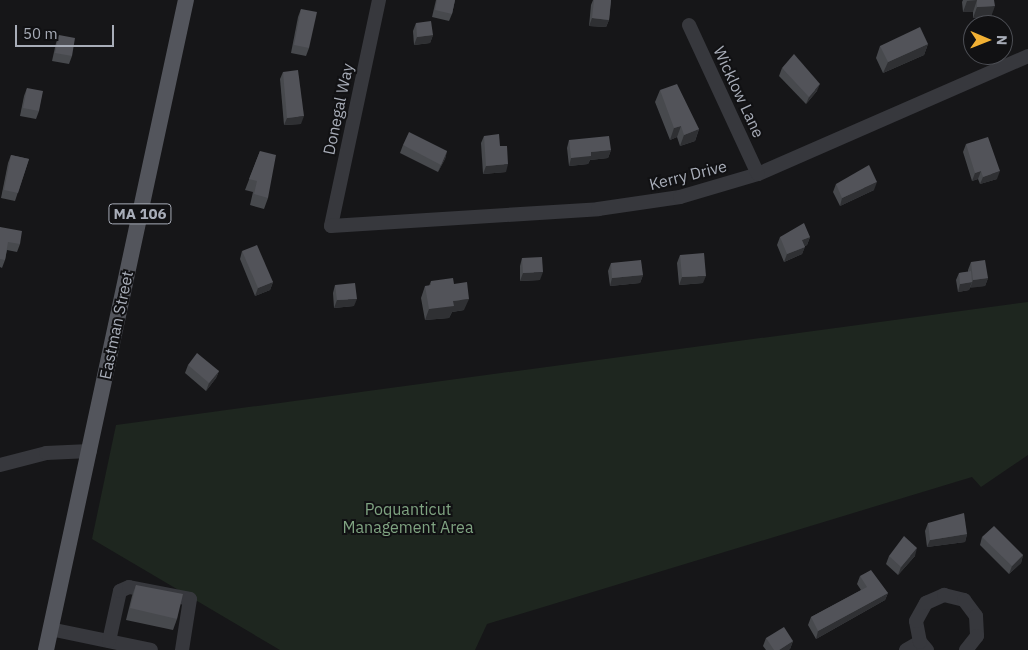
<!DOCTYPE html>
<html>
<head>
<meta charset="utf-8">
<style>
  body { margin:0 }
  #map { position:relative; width:1028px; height:650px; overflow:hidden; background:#161618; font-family:"IBM Plex Sans",sans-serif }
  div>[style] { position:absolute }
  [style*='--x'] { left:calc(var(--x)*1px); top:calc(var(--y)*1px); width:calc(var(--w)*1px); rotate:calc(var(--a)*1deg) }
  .green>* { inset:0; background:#1e261f }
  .minor>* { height:14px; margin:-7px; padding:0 7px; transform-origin:7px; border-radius:7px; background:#37383d }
  .major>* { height:16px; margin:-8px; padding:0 8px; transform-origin:8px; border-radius:8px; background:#53555c }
  .wall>* { inset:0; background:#47494d }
  .shaded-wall>* { inset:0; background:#2f3033 }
  .building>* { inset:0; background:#525359 }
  span { translate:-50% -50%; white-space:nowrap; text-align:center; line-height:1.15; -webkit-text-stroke:4px #111113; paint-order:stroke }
  .shield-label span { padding:1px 4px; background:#111113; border:1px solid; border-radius:4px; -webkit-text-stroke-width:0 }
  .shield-label { font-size:15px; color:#a8adb8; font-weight:700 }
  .street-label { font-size:16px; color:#a8adb8 }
  .park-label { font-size:16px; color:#7fa381 }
  .north { position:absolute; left:963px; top:15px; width:50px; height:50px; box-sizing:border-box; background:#111113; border:1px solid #4d4f55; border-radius:50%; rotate:91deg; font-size:14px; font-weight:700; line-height:20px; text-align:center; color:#a8adb8 }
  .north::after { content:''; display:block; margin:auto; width:18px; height:22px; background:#f2b134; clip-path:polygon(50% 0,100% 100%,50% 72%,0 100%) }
  .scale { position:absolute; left:15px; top:25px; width:99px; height:22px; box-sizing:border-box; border:2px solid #a8adb8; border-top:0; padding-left:6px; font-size:15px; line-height:18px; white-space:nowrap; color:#a8adb8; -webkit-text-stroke:4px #111113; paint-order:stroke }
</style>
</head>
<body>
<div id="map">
  <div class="green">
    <i style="clip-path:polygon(1028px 302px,1028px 455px,981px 487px,972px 477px,487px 624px,475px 650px,280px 650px,92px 539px,116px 425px)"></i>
  </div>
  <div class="minor">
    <i style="--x:379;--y:0;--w:231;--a:102"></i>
    <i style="--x:331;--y:226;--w:268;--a:-3.6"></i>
    <i style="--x:598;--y:209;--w:83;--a:-8.3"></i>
    <i style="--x:680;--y:197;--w:81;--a:-16.4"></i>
    <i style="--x:758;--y:174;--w:295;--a:-23.6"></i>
    <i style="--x:689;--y:25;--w:164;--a:65.2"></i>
    <i style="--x:0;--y:465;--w:48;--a:-14.6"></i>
    <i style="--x:46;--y:453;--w:44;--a:-2.6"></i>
    <i style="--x:50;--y:629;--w:103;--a:11.7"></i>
    <i style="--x:109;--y:641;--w:51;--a:-77.6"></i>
    <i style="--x:120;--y:591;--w:10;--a:-24"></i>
    <i style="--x:129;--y:587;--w:62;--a:11.1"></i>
    <i style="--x:190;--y:599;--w:52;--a:98.9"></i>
    <i style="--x:906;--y:650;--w:16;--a:-30"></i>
    <i style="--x:927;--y:650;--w:11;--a:-131"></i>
    <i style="--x:920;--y:642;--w:21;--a:-101"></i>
    <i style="--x:916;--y:621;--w:21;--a:-61"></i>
    <i style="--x:926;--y:603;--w:20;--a:-24"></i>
    <i style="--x:944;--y:595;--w:21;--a:14"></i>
    <i style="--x:964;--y:600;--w:20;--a:53"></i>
    <i style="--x:976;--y:616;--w:20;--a:87"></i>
    <i style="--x:977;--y:636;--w:18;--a:128"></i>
  </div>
  <div class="major">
    <i style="--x:46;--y:650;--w:665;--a:-77.85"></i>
  </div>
  <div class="wall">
    <i style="clip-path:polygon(436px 0,455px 0,452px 14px,449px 21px,432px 17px)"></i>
    <i style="clip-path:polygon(593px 0,611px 0,609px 20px,606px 27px,589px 26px,591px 5px)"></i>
    <i style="clip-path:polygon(963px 0,994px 0,991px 17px,973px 18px,973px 12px,963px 12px,962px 2px)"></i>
    <i style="clip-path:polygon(301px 9px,309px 48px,306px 56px,291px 53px,298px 17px)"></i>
    <i style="clip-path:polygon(416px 23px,433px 35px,430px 43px,414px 45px,413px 31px)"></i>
    <i style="clip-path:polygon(59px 35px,72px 56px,69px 64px,52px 61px,56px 43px)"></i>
    <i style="clip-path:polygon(928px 44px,924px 55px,883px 73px,876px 58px,880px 46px)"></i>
    <i style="clip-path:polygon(782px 68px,817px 91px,806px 104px,779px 76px)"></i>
    <i style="clip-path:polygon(283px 72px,301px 124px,284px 125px,280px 79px)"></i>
    <i style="clip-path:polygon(27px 88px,39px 111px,36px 119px,20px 116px,24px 96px)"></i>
    <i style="clip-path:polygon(660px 90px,699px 129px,695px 141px,680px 146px,677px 137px,670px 140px,655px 102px)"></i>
    <i style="clip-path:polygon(484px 136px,500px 146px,506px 172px,483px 174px,481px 143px)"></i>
    <i style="clip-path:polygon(569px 140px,611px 150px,608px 158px,590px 160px,588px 164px,569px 166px,567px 148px)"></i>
    <i style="clip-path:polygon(966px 144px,997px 179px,980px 184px,978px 179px,972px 181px,963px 152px)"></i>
    <i style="clip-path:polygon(403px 145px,447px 151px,445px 159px,438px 172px,400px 153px)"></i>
    <i style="clip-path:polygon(260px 151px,268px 198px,264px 209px,250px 205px,253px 192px,245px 190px)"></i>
    <i style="clip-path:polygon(11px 155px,29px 159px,15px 201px,1px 198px,8px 163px)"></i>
    <i style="clip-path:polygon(836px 184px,874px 190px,840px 206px,833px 192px)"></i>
    <i style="clip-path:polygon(0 227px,20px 244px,17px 252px,7px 250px,5px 260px,2px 268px,0 267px)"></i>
    <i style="clip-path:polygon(780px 237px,810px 237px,807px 245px,805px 246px,802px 254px,784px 262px,777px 245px)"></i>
    <i style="clip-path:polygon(242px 251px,273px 282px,270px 290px,255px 296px,240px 259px)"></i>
    <i style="clip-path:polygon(680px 255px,703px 283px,679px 285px,677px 263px)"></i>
    <i style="clip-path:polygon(522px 258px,540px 280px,520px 281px,520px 266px)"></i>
    <i style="clip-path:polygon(971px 262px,988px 278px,985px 286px,970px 287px,969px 290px,958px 292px,956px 280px,959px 273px,968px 272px,968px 270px)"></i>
    <i style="clip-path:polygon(611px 263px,643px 275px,640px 283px,610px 286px,608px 271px)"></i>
    <i style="clip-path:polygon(431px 281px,454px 284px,464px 310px,452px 312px,449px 318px,425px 320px,421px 298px,425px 286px,429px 286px)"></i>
    <i style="clip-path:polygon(335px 285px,354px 306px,334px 308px,333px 293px)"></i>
    <i style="clip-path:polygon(188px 365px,219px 371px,216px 378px,206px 391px,185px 373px)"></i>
    <i style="clip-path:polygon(928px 523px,967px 534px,965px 542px,927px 547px,925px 531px)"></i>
    <i style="clip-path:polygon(982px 537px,1023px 555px,1021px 563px,1009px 574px,980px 545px)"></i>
    <i style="clip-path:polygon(889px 556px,915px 556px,898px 575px,886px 564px)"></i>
    <i style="clip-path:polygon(860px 576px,888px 593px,885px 600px,816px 639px,808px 625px,811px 617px,861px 590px,857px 584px)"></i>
    <i style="clip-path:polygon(136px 585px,177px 619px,173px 630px,126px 620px,132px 596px)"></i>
    <i style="clip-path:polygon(766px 638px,793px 641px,790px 649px,788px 650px,766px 650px,763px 646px)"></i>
  </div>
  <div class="shaded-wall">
    <i style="clip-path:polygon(977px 0,973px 12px,963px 12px,967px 1px)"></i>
    <i style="clip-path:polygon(995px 6px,991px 17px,973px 18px,977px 7px)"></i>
    <i style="clip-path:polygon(592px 18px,609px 20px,606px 27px,589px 26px)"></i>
    <i style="clip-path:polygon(433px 35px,430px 43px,414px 45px,417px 37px)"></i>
    <i style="clip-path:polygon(928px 44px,924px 55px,883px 73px,888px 62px)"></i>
    <i style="clip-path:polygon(820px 84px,817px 91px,806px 104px,809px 97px)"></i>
    <i style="clip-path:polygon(304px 116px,301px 124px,284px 125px,287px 118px)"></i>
    <i style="clip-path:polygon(681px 126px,677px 137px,670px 140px,674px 128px)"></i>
    <i style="clip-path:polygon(699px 129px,695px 141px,680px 146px,684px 135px)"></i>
    <i style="clip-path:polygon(611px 150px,608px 158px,590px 160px,588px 164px,569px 166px,571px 158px,591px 152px)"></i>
    <i style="clip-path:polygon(447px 151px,445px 159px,438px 172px)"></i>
    <i style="clip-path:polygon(508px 164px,506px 172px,483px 174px,486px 166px)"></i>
    <i style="clip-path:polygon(981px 171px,978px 179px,972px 181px,975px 173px)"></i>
    <i style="clip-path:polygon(1000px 171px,997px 179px,980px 184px,983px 177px)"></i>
    <i style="clip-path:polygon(877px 182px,874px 190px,840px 206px,842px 198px)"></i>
    <i style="clip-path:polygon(810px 237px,807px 245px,800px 248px,802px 240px)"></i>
    <i style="clip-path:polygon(805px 247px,802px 254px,784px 262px,787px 254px)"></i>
    <i style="clip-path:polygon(543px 272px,540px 280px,520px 281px,523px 273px)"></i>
    <i style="clip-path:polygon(643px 275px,640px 283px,610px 286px,612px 278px)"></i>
    <i style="clip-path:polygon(706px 276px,703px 283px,679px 285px,682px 277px)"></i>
    <i style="clip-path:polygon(988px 278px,985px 286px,970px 288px,973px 280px)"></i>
    <i style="clip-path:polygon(273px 282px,270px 290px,255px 296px,258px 288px)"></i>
    <i style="clip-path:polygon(972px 282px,969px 290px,958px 292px,960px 284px)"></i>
    <i style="clip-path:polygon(357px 299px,354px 306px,334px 308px,337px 300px)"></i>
    <i style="clip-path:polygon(469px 299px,464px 310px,452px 312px,449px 318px,425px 320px,429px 309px,453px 301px)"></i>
    <i style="clip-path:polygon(219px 371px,216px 378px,206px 391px,209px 383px)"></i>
    <i style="clip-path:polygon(967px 534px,965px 542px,927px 547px,930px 540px)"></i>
    <i style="clip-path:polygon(917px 548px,915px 556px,898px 575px,901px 567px)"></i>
    <i style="clip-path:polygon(1023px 555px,1021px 563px,1009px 574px,1012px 566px)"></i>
    <i style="clip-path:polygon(888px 593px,885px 600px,816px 639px,818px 631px)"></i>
    <i style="clip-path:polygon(793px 641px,790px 649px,788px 650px,779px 650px)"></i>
  </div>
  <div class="building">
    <i style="clip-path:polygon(437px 0,455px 0,452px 14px,435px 10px)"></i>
    <i style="clip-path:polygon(594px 0,611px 0,609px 20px,592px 18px)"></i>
    <i style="clip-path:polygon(967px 0,994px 0,995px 6px,977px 7px,977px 0)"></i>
    <i style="clip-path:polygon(301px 9px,317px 12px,309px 48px,294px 45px)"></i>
    <i style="clip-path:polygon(431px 21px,433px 35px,417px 37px,416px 23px)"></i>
    <i style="clip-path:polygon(920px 27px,928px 44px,888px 62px,880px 46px)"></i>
    <i style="clip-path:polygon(59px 35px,75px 38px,72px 56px,55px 53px)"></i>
    <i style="clip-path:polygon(794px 54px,820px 84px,809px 97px,782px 68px)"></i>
    <i style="clip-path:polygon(298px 70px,304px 116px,287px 118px,283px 72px)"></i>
    <i style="clip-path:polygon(677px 84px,699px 129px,684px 135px,681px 126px,674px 128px,660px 90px)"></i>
    <i style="clip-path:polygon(27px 88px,43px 91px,39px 111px,23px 108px)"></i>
    <i style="clip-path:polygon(409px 132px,447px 151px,441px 165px,403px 145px)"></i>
    <i style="clip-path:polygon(499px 134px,500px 146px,507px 146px,508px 164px,486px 166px,484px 136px)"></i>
    <i style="clip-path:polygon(609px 136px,611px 150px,591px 152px,591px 156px,571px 158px,569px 140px)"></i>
    <i style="clip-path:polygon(988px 137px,1000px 171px,983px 177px,981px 171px,975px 173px,966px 144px)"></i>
    <i style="clip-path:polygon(260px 151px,276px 155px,268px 198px,254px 194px,257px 181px,249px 179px)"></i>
    <i style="clip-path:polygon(11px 155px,29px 159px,18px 193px,4px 190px)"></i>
    <i style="clip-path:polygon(869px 165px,877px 182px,842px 198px,836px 184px)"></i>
    <i style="clip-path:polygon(804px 223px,810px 237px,802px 240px,805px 247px,787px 254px,780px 237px)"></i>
    <i style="clip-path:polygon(0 227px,22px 231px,20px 244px,8px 242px,5px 260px,0 259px)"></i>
    <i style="clip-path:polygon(257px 245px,273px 282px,258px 288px,242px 251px)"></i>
    <i style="clip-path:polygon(704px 253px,706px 276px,682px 277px,680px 255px)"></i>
    <i style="clip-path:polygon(542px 257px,543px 272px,523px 273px,522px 258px)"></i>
    <i style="clip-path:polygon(641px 260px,643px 275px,612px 278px,611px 263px)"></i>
    <i style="clip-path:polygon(985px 260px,988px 278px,973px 280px,971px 262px)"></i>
    <i style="clip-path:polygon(971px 271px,972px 282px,960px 284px,959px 273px)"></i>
    <i style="clip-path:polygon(453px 278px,454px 284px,467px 282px,469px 299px,453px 301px,454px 306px,429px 309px,425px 286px,431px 285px,431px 281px)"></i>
    <i style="clip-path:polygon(355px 283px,357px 299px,337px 300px,335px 285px)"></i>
    <i style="clip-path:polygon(197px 353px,219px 371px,209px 383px,188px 365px)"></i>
    <i style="clip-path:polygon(964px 513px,967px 534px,930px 540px,928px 523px)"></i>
    <i style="clip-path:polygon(994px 526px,1023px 555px,1012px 566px,982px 537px)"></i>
    <i style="clip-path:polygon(904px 536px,917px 548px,901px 567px,889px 556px)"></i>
    <i style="clip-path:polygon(871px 570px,888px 593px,818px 631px,811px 617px,867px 587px,860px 576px)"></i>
    <i style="clip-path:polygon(136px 585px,183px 594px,177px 619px,130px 608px)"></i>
    <i style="clip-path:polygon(784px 627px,793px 641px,779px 650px,774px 650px,766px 638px)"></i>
  </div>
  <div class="shield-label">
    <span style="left:140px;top:214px">MA 106</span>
  </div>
  <div class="street-label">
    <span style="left:739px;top:92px;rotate:65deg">Wicklow Lane</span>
    <span style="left:338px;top:109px;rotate:-78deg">Donegal Way</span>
    <span style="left:688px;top:175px;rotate:-14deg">Kerry Drive</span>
    <span style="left:116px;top:325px;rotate:-78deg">Eastman Street</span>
  </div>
  <div class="park-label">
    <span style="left:408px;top:518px">Poquanticut<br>Management Area</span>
  </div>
  <div class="north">N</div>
  <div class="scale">50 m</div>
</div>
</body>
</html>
